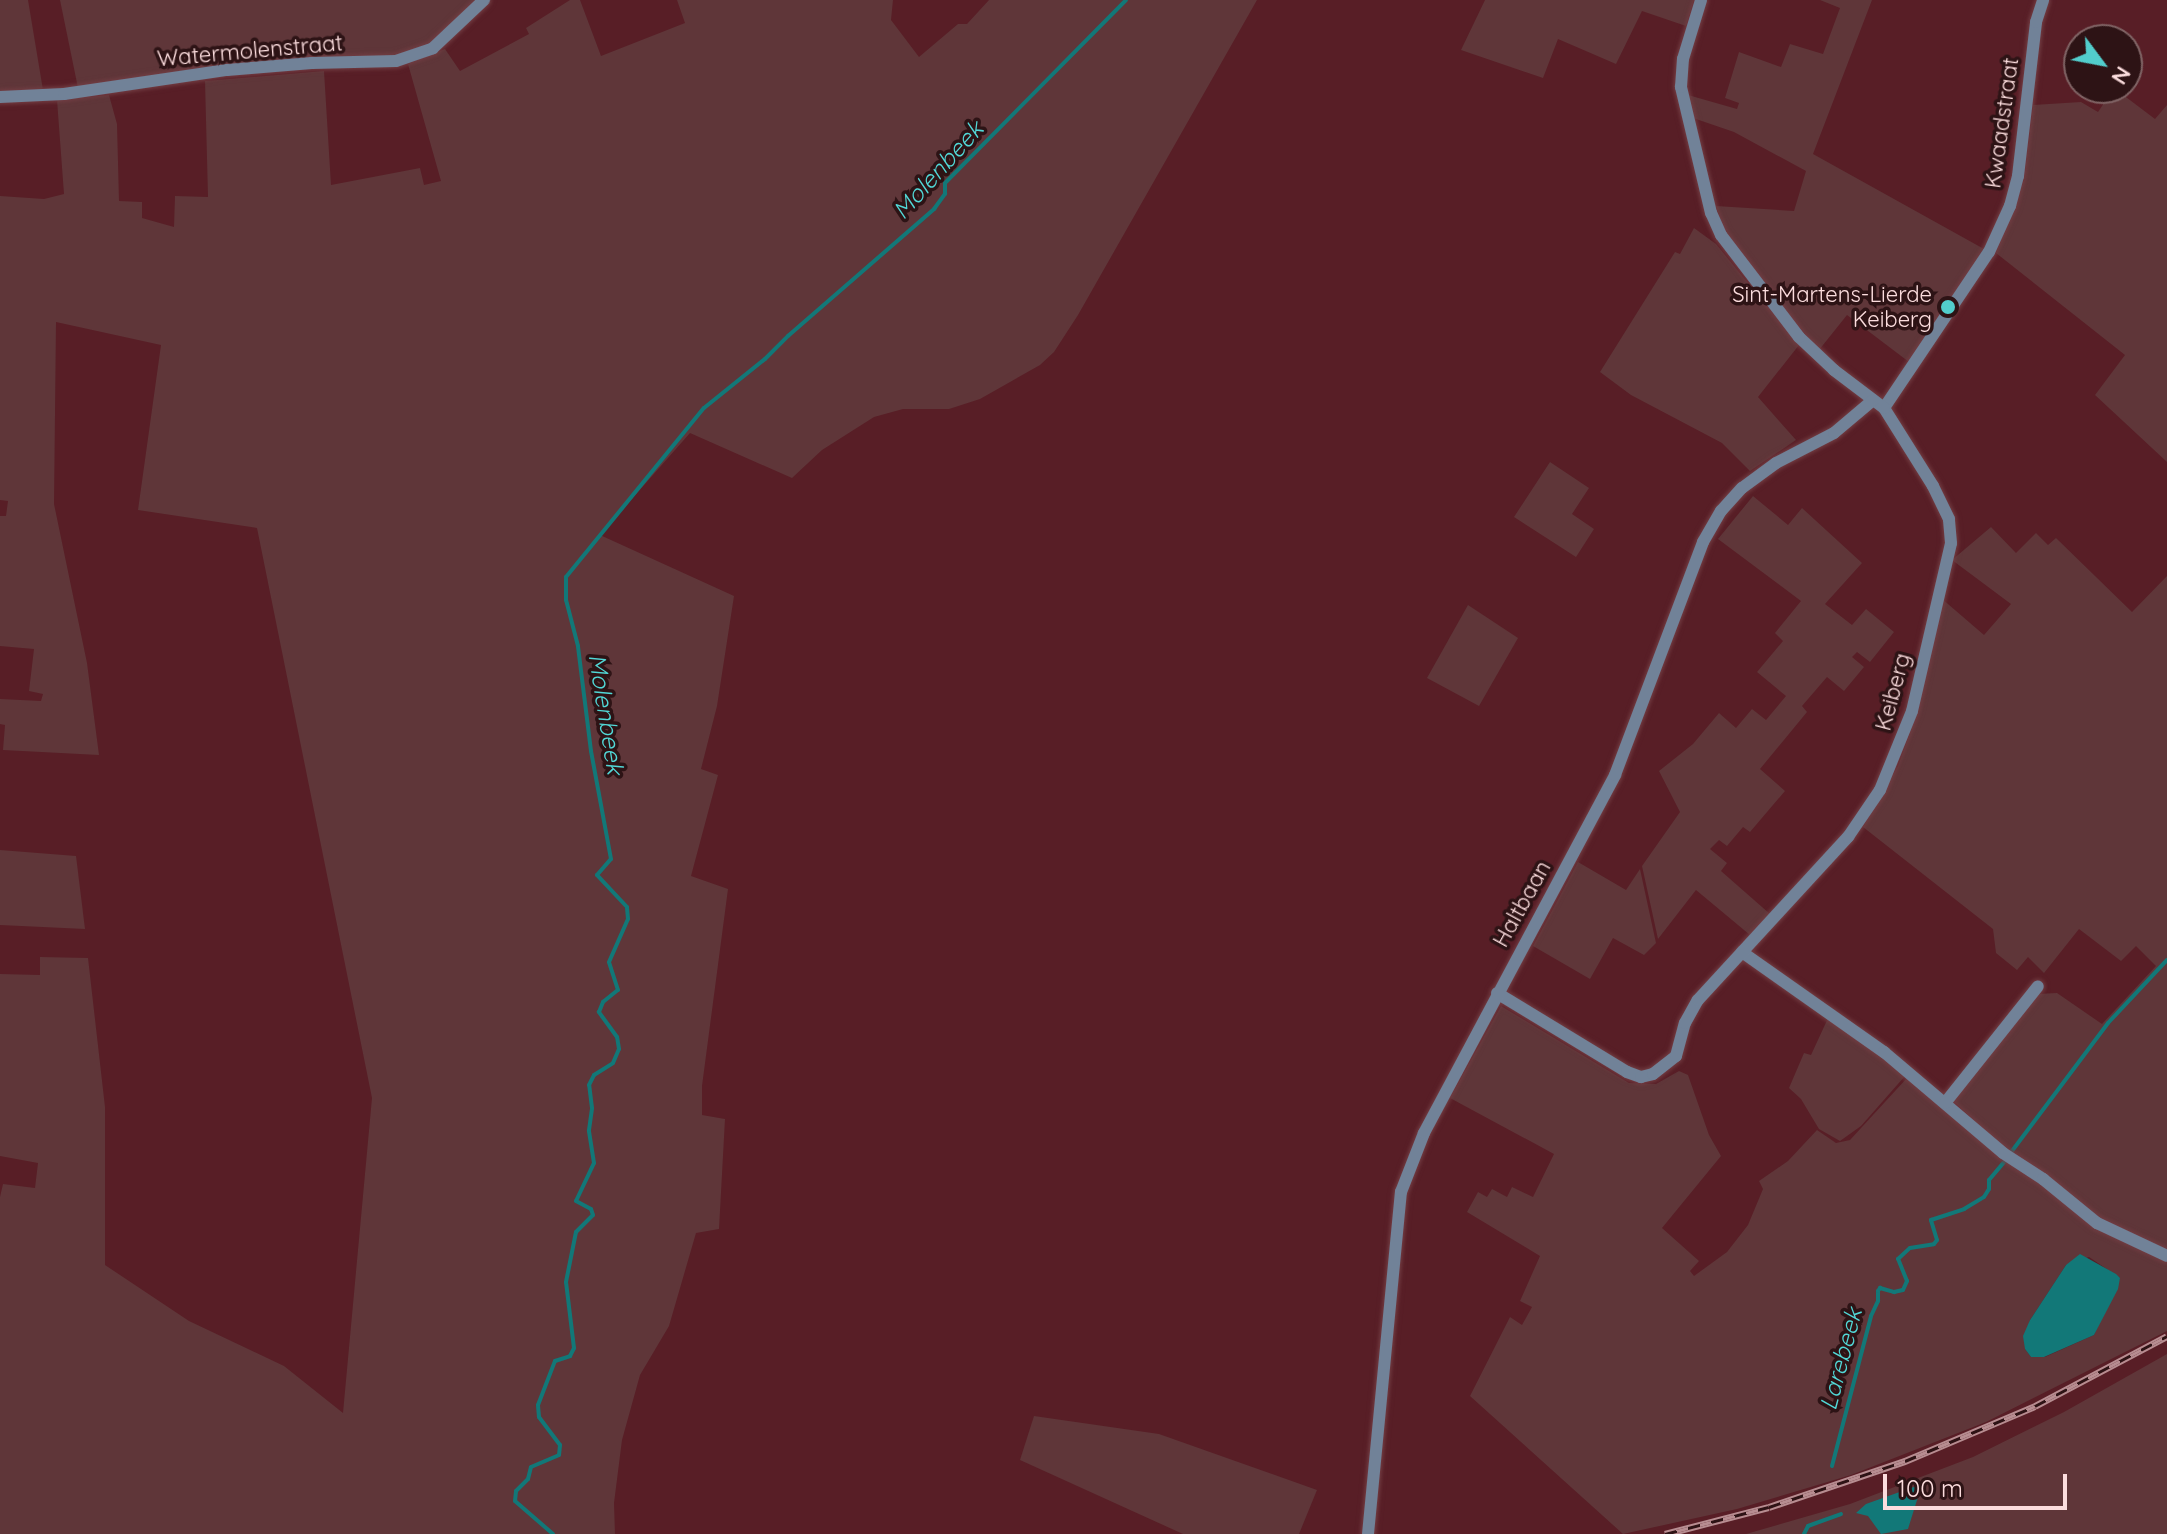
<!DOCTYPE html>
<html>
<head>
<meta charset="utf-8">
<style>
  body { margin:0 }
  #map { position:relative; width:2167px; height:1534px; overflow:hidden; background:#581e26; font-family:Quicksand,sans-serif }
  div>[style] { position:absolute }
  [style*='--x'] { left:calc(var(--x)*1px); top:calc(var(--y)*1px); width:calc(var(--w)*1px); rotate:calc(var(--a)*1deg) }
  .green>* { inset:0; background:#5f3639 }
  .water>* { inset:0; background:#127878 }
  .stream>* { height:4px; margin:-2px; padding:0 2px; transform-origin:2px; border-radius:2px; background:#127878 }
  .roads { filter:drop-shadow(0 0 2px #723d43) drop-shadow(0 0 2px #723d43) }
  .minor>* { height:12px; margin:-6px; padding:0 6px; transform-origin:6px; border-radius:6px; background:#718298 }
  .rail>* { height:7px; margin-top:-3.5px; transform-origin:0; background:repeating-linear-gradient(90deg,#2d1315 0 12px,#b78d91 0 24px); box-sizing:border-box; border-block:2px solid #b78d91 }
  .dots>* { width:22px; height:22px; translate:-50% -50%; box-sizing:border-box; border:4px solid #2d1315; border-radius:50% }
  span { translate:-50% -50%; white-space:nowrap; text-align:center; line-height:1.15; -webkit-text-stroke:7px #2d1315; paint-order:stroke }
  .street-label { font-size:22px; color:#fcddde }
  .poi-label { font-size:22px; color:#fcddde }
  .right { translate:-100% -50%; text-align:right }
  .water-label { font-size:24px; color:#52d8d7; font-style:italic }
  .north { position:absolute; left:2063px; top:24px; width:80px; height:80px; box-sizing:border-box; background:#2d1315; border:2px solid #806465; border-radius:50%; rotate:122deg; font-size:22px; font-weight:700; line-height:32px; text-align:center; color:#fcddde }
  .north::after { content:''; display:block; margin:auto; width:28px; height:36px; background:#52cdcc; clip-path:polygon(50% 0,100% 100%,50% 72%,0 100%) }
  .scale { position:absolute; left:1883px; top:1474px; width:184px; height:36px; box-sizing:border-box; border:4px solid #fcddde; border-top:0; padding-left:10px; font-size:24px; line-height:28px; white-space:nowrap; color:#fcddde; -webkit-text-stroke:6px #2d1315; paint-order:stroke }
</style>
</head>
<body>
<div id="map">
  <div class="green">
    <i style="clip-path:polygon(0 0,28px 0,43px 90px,0 92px)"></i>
    <i style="clip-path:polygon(60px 0,477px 0,436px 40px,396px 57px,78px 88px)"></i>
    <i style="clip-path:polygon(570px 0,580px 0,601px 56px,685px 23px,677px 0,893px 0,891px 20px,919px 57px,958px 24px,967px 24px,989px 0,1257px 0,1078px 315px,1054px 352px,1040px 365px,980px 399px,949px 409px,903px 409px,874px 417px,822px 450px,792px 478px,690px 433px,600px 535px,734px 596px,717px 706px,701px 769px,718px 775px,691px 876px,728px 889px,702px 1086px,702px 1115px,725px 1119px,719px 1229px,696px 1233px,669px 1326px,640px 1375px,622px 1440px,614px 1503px,615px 1534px,0 1534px,0 1197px,3px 1184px,35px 1188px,38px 1163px,0 1156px,0 974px,40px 975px,40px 957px,88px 958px,105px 1107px,105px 1265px,189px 1321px,284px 1366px,343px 1413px,372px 1098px,257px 528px,138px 510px,161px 345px,56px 322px,54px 504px,87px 663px,99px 755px,3px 750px,5px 725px,0 724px,0 699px,41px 701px,43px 694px,29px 691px,34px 649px,0 646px,0 516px,6px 516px,8px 501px,0 500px,0 196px,44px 199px,64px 194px,57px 100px,109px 95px,117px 124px,119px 201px,142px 202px,142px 218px,174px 227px,175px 196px,208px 197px,205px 81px,324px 71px,331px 185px,420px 168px,424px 185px,441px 181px,408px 64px,445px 49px,460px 71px,529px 34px,526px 28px)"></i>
    <i style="clip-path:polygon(1485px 0,1694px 0,1686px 26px,1642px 11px,1616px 64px,1558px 39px,1543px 78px,1461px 50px)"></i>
    <i style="clip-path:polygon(1820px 0,1872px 0,1813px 154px,1984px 249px,1909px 362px,1847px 315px,1819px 350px,1774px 298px,1724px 230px,1716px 206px,1794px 211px,1806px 171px,1734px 132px,1693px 118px,1688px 95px,1737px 109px,1739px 103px,1725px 98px,1739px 52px,1781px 67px,1790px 44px,1823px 54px,1840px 8px)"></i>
    <i style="clip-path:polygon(2114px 88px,2155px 119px,2167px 105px,2167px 462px,2095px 395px,2125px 355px,1996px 253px,2024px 180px,2033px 105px,2081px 102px,2098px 112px)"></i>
    <i style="clip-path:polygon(1694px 228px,1716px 244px,1799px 345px,1758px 397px,1796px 440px,1750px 471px,1722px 443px,1631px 395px,1600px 372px,1675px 252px,1680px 254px)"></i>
    <i style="clip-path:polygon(1550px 462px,1589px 488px,1572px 514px,1594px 529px,1576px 557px,1514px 517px)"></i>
    <i style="clip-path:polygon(1753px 496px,1788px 525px,1802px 508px,1862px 563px,1825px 604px,1852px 625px,1866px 609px,1894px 632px,1870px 662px,1857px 652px,1852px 657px,1864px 667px,1844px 691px,1827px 677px,1802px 706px,1807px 712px,1760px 769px,1785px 791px,1750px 832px,1743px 827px,1727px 846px,1719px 840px,1710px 849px,1727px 863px,1721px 871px,1770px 914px,1750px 935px,1696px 890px,1658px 939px,1642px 866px,1680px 812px,1659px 771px,1693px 744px,1719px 713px,1736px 728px,1752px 709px,1766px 720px,1786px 696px,1757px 672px,1783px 641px,1775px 633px,1801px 601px,1718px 539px)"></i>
    <i style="clip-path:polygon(1991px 527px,2016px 553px,2036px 533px,2048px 545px,2056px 538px,2132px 612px,2167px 576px,2167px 1252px,2112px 1228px,2011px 1154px,1952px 1100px,2037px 994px,2057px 993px,2102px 1024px,2156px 966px,2136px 946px,2121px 961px,2079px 929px,2044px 973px,2028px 957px,2017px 970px,1996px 953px,1993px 929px,1863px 827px,1898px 766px,1918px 711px,1941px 598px,1984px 635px,2011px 604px,1952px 560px)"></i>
    <i style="clip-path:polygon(1468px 605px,1518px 638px,1479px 706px,1427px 678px)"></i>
    <i style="clip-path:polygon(0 850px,76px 856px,85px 929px,0 925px)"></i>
    <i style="clip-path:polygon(1578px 862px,1626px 890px,1640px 869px,1656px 943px,1644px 955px,1613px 938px,1590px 979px,1533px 946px)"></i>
    <i style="clip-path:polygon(evenodd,1501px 1006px,1629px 1083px,1656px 1084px,1679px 1071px,1688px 1075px,1709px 1135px,1721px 1156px,1662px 1228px,1699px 1261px,1690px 1271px,1694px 1276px,1727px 1252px,1748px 1225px,1763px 1189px,1759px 1181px,1788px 1161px,1817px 1130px,1836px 1143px,1850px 1140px,1907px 1078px,2057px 1192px,2167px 1259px,2167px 1331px,1986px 1422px,1851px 1475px,1737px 1509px,1623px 1534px,1470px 1396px,1510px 1317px,1522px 1325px,1532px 1307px,1520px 1301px,1540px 1256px,1467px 1212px,1478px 1192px,1487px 1197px,1492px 1189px,1507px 1197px,1512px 1187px,1533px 1197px,1554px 1154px,1450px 1098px,1501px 1006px,2089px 1257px,2120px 1278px,2094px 1335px,2045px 1357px,2031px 1357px,2025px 1349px,2030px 1320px,2066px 1265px,2089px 1257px)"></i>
    <i style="clip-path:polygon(1829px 1016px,1905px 1076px,1861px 1126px,1840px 1141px,1819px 1129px,1801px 1099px,1789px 1088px,1804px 1053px,1811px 1055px)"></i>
    <i style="clip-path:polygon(2167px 1354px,2167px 1534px,1746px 1534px,1850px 1504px,1973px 1457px,2064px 1412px)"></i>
    <i style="clip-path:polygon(1034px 1416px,1159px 1434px,1317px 1490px,1299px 1534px,1183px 1534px,1020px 1460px)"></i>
  </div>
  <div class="water">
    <i style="clip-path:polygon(2080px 1254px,2116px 1274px,2120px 1278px,2118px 1289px,2094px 1335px,2044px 1357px,2031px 1357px,2025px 1349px,2023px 1336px,2030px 1320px,2066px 1265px)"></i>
    <i style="clip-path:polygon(1922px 1484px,1908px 1529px,1881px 1534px,1868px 1516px,1856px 1513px,1866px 1504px)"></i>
  </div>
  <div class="stream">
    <i style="--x:2012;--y:1151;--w:160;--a:-53.1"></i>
    <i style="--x:2108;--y:1023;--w:86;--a:-46.9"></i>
    <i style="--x:1832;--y:1466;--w:155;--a:-75.4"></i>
    <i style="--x:1871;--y:1316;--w:17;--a:-65"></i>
    <i style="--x:1878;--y:1301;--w:10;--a:-90"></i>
    <i style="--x:1878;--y:1291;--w:4;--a:-56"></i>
    <i style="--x:1880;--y:1288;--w:15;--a:16"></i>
    <i style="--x:1894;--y:1292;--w:9;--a:-13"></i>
    <i style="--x:1903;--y:1290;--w:10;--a:-66"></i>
    <i style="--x:1907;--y:1281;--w:24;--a:-112"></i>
    <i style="--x:1898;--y:1259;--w:16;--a:-43"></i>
    <i style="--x:1910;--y:1248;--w:24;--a:-9"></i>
    <i style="--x:1934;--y:1244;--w:5;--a:-53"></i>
    <i style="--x:1937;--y:1240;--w:21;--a:-107"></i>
    <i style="--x:1931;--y:1220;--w:35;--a:-18"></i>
    <i style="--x:1964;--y:1209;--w:23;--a:-31"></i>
    <i style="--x:1984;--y:1197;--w:9;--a:-58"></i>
    <i style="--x:1989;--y:1189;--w:9;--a:-90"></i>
    <i style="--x:1989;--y:1180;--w:25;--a:-50"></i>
    <i style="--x:553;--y:1534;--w:50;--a:-139"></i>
    <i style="--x:515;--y:1501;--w:10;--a:-84"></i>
    <i style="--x:516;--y:1491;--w:17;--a:-45"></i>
    <i style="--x:528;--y:1479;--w:12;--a:-76"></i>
    <i style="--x:531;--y:1467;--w:30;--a:-23"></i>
    <i style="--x:559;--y:1455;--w:10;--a:-84"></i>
    <i style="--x:560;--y:1445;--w:35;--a:-127"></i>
    <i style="--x:539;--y:1417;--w:12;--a:-95"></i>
    <i style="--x:538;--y:1405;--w:47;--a:-68.9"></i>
    <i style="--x:555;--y:1361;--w:16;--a:-18"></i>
    <i style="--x:570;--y:1356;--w:9;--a:-63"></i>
    <i style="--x:574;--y:1348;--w:66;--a:-96.9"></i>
    <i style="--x:566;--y:1282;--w:51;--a:-78.7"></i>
    <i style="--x:576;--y:1232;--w:24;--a:-45"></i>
    <i style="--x:593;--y:1215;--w:6;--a:-108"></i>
    <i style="--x:591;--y:1209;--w:17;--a:-152"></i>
    <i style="--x:576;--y:1201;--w:42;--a:-64.7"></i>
    <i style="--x:594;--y:1163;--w:33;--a:-99"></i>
    <i style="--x:589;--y:1130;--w:22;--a:-82"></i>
    <i style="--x:592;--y:1108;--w:23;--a:-97"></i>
    <i style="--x:589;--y:1085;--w:11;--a:-63"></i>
    <i style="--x:594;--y:1075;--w:22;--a:-32"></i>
    <i style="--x:613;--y:1063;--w:15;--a:-67"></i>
    <i style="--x:619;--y:1049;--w:12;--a:-99"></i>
    <i style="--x:617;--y:1037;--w:31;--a:-126"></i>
    <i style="--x:599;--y:1012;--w:11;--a:-68"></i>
    <i style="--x:603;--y:1002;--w:19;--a:-39"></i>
    <i style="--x:618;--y:990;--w:29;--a:-108"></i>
    <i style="--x:609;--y:962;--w:47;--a:-66.2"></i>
    <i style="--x:628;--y:919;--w:12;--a:-95"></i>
    <i style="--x:627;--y:907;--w:44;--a:-133.2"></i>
    <i style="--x:597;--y:875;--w:21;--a:-49"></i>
    <i style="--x:611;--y:859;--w:110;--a:-100.5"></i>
    <i style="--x:591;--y:751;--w:106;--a:-97.1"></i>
    <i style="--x:578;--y:646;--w:48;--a:-104.6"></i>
    <i style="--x:566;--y:600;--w:23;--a:-90"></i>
    <i style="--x:566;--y:577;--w:218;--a:-50.8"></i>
    <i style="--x:704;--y:408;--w:78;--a:-38.8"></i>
    <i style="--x:765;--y:359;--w:33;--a:-45"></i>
    <i style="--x:788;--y:336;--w:194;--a:-41"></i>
    <i style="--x:934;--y:209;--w:19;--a:-54"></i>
    <i style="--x:945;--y:194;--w:11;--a:-90"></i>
    <i style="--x:945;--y:183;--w:257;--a:-45.3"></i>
    <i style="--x:1804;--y:1534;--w:9;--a:-63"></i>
    <i style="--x:1808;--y:1526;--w:35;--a:-20"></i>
  </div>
  <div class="roads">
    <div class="minor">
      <i style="--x:0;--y:97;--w:64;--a:-2.7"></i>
      <i style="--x:64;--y:94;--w:165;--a:-8.4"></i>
      <i style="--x:227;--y:70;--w:85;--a:-4.7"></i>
      <i style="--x:312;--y:63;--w:84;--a:-1.4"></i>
      <i style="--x:396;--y:61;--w:39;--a:-19"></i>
      <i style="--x:433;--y:48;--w:70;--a:-43.3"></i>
      <i style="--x:1884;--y:408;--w:188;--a:-56.1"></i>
      <i style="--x:1989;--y:252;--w:51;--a:-65.5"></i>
      <i style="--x:2010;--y:206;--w:31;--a:-75"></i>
      <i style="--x:2018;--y:176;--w:155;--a:-83.3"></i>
      <i style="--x:2036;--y:22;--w:23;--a:-72"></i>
      <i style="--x:1742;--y:952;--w:174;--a:35.2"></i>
      <i style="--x:1884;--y:1052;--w:156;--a:40.3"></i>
      <i style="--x:2003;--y:1153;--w:48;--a:33"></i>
      <i style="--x:2043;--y:1179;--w:70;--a:39.2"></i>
      <i style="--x:2097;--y:1223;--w:77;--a:25.2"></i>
      <i style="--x:1497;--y:993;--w:152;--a:31.3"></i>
      <i style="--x:1627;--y:1072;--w:15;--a:20"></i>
      <i style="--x:1641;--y:1077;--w:12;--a:-14"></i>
      <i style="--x:1653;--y:1074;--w:29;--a:-38"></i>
      <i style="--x:1676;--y:1056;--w:34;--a:-75"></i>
      <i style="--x:1685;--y:1023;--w:26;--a:-61"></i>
      <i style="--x:1698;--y:1000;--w:222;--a:-47.4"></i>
      <i style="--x:1848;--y:837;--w:57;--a:-55.8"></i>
      <i style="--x:1880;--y:790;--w:85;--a:-67.9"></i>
      <i style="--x:1912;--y:711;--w:172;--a:-76.9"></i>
      <i style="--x:1951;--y:543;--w:24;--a:-95"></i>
      <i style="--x:1949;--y:519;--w:37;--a:-116"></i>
      <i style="--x:1933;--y:486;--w:92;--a:-122.1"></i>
      <i style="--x:1884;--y:408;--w:63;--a:-142.8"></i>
      <i style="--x:1834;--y:370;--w:48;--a:-136.7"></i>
      <i style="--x:1799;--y:337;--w:128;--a:-127.4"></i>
      <i style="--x:1721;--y:235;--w:24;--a:-114"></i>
      <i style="--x:1711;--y:213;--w:130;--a:-103.4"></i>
      <i style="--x:1681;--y:87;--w:28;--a:-86"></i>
      <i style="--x:1683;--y:59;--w:62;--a:-73"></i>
      <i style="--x:1945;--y:1103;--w:149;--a:-51.5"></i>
      <i style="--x:1368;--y:1534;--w:344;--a:-84.5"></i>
      <i style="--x:1401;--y:1192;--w:63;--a:-68.7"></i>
      <i style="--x:1424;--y:1133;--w:406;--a:-61.9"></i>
      <i style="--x:1615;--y:775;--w:249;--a:-69.3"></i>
      <i style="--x:1703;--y:542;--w:36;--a:-60"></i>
      <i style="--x:1721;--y:511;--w:31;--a:-48"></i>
      <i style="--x:1742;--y:488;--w:42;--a:-36.3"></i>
      <i style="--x:1776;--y:463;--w:65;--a:-27.3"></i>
      <i style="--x:1834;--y:433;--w:51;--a:-40.2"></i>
    </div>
  </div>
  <div class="rail">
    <i style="--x:1665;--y:1534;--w:107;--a:-14.6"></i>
    <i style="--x:1769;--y:1507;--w:144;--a:-18.7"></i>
    <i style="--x:1905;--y:1461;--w:141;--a:-22.9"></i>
    <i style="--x:2035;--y:1406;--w:149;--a:-27.9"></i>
  </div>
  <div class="dots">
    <i style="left:1948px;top:307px;background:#52cdcc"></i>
  </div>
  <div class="street-label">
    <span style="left:250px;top:51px;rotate:-5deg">Watermolenstraat</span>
    <span style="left:2002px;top:123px;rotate:-82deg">Kwaadstraat</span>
    <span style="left:1893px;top:692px;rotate:-75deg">Keiberg</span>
    <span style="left:1522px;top:904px;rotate:-61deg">Haltbaan</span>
  </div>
  <div class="poi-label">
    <span class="right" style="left:1932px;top:307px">Sint-Martens-Lierde<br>Keiberg</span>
  </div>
  <div class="water-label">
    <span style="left:938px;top:170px;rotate:-48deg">Molenbeek</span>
    <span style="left:606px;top:714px;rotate:81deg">Molenbeek</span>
    <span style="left:1841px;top:1359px;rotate:-75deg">Larebeek</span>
  </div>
  <div class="north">N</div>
  <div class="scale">100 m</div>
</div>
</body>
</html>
